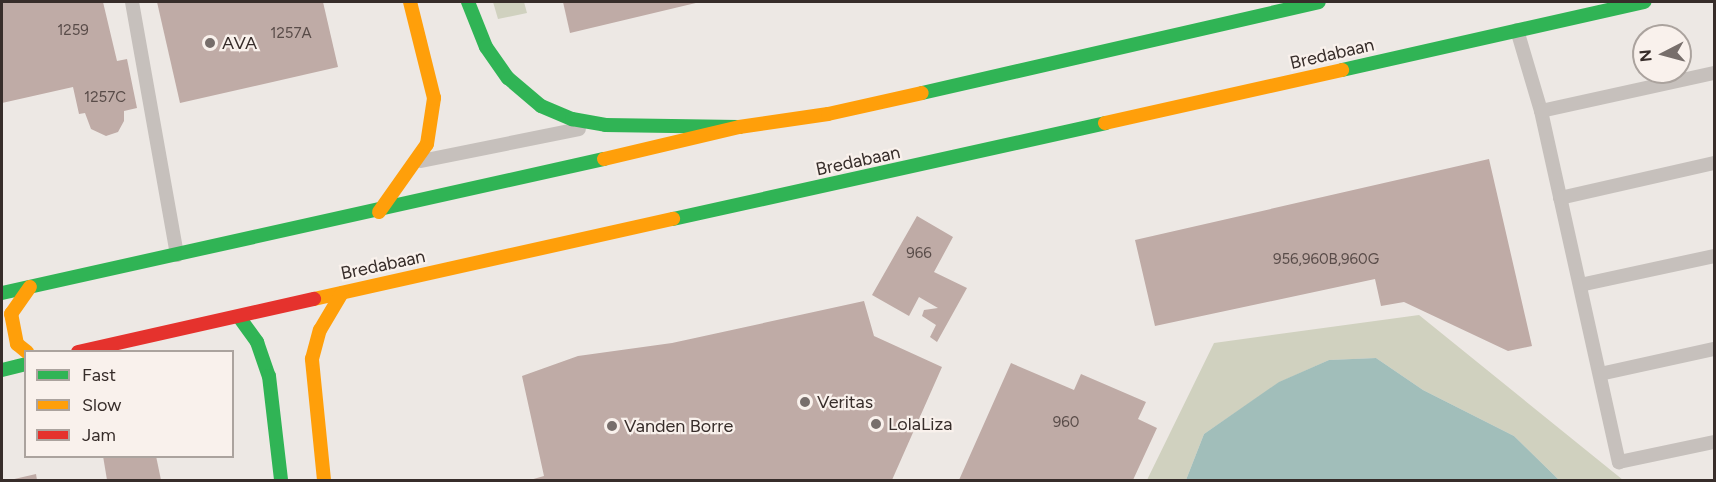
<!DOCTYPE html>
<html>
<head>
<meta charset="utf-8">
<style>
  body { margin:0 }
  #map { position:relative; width:1716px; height:482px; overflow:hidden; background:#ede8e4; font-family:Figtree,sans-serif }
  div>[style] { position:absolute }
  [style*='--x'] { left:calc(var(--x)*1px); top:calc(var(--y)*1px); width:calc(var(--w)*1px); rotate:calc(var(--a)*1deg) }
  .green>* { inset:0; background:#d0d1bf }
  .water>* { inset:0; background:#a1beba }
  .building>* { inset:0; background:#bfaba6 }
  .lane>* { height:14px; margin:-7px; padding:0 7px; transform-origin:7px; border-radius:7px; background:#c6c0bc }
  .fast>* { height:14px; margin:-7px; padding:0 7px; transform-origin:7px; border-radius:7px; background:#30b455 }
  .slow>* { height:14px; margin:-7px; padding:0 7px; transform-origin:7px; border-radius:7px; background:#ff9f0a }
  .jam>* { height:14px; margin:-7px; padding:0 7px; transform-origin:7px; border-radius:7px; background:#e5322d }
  .dots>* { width:16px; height:16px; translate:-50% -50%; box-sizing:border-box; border:3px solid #f9f1ec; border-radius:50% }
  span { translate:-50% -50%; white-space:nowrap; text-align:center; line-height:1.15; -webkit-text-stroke:4.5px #f9f1ec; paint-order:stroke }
  .number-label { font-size:15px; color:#594c49 }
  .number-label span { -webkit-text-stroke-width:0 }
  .poi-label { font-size:18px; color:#372d2a }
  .left { translate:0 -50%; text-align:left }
  .street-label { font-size:18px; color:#372d2a }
  .frame { position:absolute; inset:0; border:3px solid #372d2a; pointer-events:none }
  .legend { position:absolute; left:24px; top:350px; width:210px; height:108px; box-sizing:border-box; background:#f9f1ec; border:2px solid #aba39e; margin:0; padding:8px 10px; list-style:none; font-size:18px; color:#372d2a }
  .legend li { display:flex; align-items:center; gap:12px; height:30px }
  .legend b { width:30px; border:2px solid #aba39e }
  .north { position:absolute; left:1632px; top:24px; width:60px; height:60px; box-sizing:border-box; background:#f9f1ec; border:2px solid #aba39e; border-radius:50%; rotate:264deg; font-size:16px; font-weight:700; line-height:24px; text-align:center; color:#372d2a }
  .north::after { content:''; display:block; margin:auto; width:21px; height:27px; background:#776e6b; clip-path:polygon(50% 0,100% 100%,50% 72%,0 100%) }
</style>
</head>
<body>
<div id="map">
  <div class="green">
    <i style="clip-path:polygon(493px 2px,524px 2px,527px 13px,498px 19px)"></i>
    <i style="clip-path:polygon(1419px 315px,1623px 480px,1559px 480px,1514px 436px,1423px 390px,1376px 358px,1329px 360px,1280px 382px,1204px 434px,1186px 480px,1147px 480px,1214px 343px)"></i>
  </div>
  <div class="water">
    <i style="clip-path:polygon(1376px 358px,1423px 390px,1514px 436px,1559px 480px,1186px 480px,1204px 434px,1279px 382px,1329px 360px)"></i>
  </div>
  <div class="building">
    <i style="clip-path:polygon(2px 2px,103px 2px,117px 61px,127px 59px,137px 108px,124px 111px,124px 121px,118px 132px,106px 136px,91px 129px,85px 113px,79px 114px,73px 87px,2px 103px)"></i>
    <i style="clip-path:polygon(157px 2px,323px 2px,338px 67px,180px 103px)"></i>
    <i style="clip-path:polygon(563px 2px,700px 2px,570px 33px)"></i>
    <i style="clip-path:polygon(1489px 159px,1532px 346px,1508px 351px,1404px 302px,1381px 306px,1375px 279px,1155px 326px,1135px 240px)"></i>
    <i style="clip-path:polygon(917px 216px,953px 237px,934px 272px,967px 288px,937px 342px,930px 337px,936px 325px,922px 316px,924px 310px,938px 308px,919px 297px,909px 316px,872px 295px)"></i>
    <i style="clip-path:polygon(864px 301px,874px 336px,942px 367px,892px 480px,530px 480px,544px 476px,522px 376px,578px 356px,672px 343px)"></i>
    <i style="clip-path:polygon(1011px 363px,1074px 390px,1081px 374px,1146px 402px,1138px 419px,1157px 428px,1133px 480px,959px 480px)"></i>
    <i style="clip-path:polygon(103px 456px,156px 456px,161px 480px,107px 480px)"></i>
    <i style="clip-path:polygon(36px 474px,37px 480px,10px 480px)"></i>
  </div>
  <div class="lane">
    <i style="--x:132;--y:2;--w:257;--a:79.9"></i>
    <i style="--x:1517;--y:30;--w:84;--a:73.5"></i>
    <i style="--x:1541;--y:111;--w:360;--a:77.5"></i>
    <i style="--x:1619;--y:462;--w:97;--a:-11.9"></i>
    <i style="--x:1541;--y:111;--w:177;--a:-12.4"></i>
    <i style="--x:421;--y:161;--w:161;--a:-11.4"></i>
    <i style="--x:1560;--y:198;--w:158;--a:-12.8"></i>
    <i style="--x:1580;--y:285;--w:137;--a:-12.2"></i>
    <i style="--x:1600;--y:374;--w:117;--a:-12.4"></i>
  </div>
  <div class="fast">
    <i style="--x:468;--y:2;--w:48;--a:68.2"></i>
    <i style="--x:486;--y:47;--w:38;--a:55"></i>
    <i style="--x:508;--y:78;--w:43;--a:40.3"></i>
    <i style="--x:541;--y:106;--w:34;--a:23"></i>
    <i style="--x:572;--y:119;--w:34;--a:10"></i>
    <i style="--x:605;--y:125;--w:134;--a:0.9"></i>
    <i style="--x:1342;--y:70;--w:310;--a:-12.7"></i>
    <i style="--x:922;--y:93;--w:407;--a:-12.9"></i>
    <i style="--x:673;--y:219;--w:443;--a:-12.5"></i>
    <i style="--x:2;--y:293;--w:617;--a:-12.55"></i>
    <i style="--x:239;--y:317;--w:31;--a:54"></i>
    <i style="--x:257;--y:342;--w:36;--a:71"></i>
    <i style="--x:269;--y:376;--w:105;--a:83.4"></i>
    <i style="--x:2;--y:370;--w:25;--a:-14"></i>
  </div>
  <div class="slow">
    <i style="--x:1105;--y:123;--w:243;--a:-12.6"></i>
    <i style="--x:604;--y:159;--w:139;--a:-13.3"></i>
    <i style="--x:739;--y:127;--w:90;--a:-8.3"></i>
    <i style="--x:828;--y:114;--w:96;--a:-12.6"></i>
    <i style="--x:379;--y:212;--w:83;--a:-54.8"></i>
    <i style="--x:427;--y:144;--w:47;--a:-81.3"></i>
    <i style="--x:434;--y:98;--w:99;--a:-104"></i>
    <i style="--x:314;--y:299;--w:368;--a:-12.6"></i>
    <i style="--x:27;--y:352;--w:13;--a:-141"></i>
    <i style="--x:17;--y:344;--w:31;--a:-101"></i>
    <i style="--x:11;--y:314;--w:33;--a:-55"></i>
    <i style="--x:324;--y:480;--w:122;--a:-95.7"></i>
    <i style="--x:312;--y:359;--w:30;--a:-75"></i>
    <i style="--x:320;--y:330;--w:43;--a:-59.3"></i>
  </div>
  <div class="jam">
    <i style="--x:78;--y:352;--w:242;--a:-12.7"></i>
  </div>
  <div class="dots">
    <i style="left:210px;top:43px;background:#776e6b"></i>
    <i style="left:805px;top:402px;background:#776e6b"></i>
    <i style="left:876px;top:424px;background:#776e6b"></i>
    <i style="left:612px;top:426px;background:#776e6b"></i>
  </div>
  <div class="number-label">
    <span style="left:73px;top:31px">1259</span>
    <span style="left:291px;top:34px">1257A</span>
    <span style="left:105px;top:98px">1257C</span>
    <span style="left:919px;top:254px">966</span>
    <span style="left:1326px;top:260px">956,960B,960G</span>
    <span style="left:1066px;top:423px">960</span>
  </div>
  <div class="poi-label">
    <span class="left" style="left:222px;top:43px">AVA</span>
    <span class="left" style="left:817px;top:402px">Veritas</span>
    <span class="left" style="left:888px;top:424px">LolaLiza</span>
    <span class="left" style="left:624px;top:426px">Vanden Borre</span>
  </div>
  <div class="street-label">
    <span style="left:1332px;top:54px;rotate:-13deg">Bredabaan</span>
    <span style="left:858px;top:161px;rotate:-12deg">Bredabaan</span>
    <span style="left:383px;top:265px;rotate:-12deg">Bredabaan</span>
  </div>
  <div class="frame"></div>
  <ul class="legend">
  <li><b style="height:8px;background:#30b455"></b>Fast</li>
  <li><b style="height:8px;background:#ff9f0a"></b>Slow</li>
  <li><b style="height:8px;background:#e5322d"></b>Jam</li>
  </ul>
  <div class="north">N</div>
</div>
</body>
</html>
